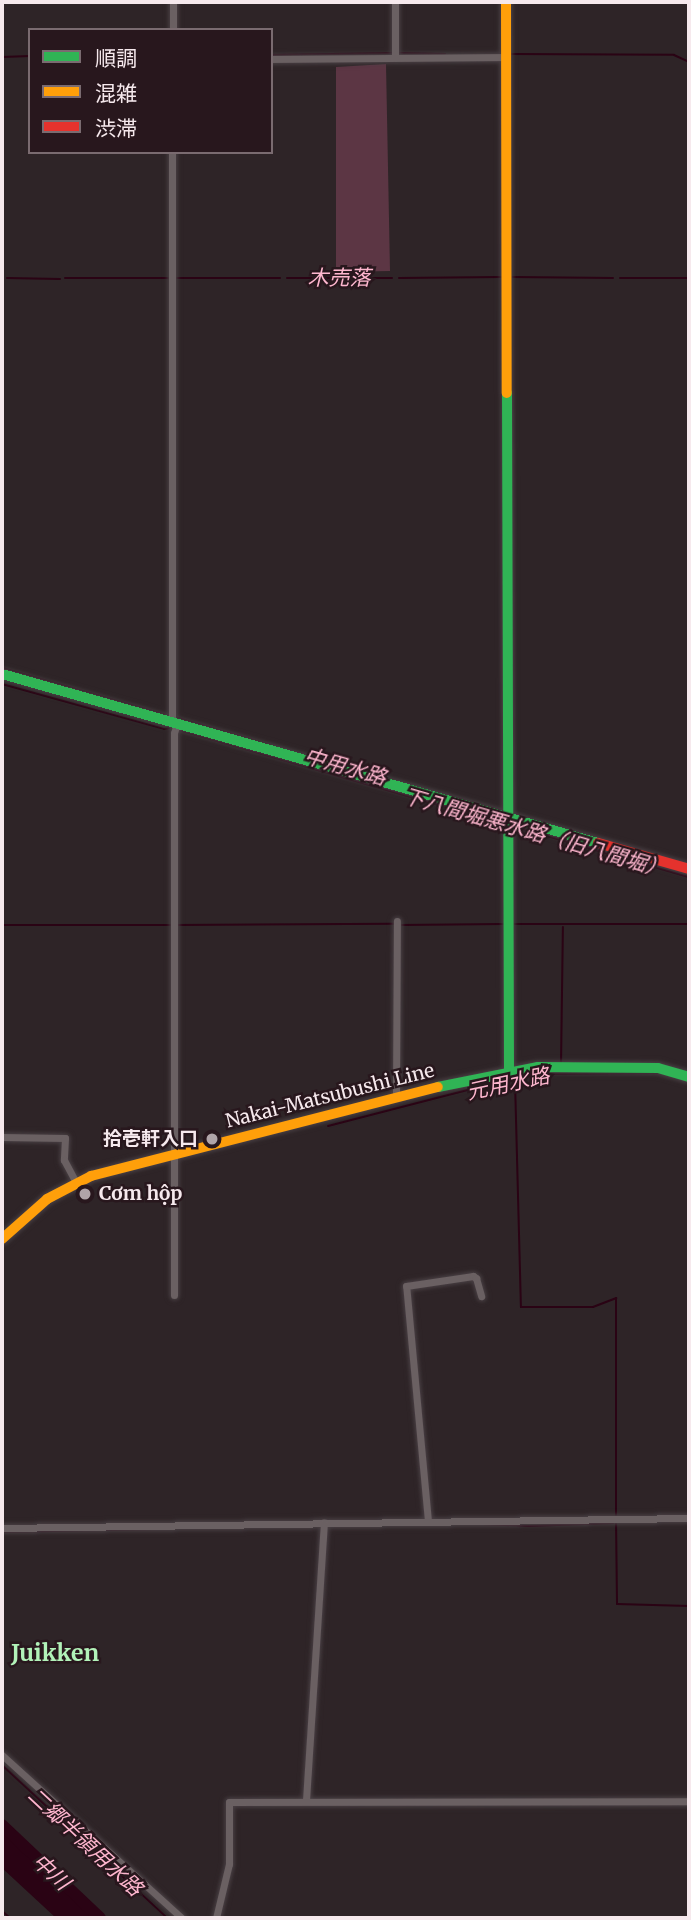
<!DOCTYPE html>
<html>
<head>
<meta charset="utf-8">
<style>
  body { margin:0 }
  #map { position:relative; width:691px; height:1920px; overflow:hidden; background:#2e2427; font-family:Merriweather,"Noto Sans JP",serif }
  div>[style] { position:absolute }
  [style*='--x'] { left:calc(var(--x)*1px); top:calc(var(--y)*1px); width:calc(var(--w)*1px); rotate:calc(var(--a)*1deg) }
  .green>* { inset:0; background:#5c3644 }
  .water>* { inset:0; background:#2a0314 }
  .stream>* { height:2px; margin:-1px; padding:0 1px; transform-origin:1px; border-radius:1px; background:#2a0314 }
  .river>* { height:12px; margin:-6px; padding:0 6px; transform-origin:6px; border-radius:6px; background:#2a0314 }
  .roads { filter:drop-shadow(0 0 2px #494044) drop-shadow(0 0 2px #494044) }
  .street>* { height:7px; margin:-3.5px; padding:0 3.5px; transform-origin:3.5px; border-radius:3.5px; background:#6a6062 }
  .fast>* { height:10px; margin:-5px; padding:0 5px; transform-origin:5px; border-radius:5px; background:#30b455 }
  .slow>* { height:10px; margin:-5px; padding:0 5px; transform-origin:5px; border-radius:5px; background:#ff9f0a }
  .jam>* { height:10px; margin:-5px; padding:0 5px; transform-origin:5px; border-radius:5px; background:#e5322d }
  .dots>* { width:19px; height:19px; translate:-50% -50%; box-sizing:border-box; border:4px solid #28171d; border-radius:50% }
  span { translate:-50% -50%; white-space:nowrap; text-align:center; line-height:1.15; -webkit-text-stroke:5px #28171d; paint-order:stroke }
  .street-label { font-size:19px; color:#f6e9ed }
  .poi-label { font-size:19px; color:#f6e9ed; font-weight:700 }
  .right { translate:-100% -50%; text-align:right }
  .left { translate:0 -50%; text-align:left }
  .water-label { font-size:21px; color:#feb6ce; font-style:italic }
  .quarter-label { font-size:23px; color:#b2f2b9; font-weight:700 }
  .frame { position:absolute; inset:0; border:4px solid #f6e9ed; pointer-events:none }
  .legend { position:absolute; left:28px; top:28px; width:245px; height:126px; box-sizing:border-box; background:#28171d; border:2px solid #7a6b70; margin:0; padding:9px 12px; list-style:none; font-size:21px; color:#f6e9ed }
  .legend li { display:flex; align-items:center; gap:14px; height:35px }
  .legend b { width:35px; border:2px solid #7a6b70 }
</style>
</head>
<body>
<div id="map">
  <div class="green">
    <i style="clip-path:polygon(386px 64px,390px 271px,336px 272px,336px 67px)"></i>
  </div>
  <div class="water">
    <i style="clip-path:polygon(2px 1827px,45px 1870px,106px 1918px,56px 1918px,2px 1868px)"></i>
  </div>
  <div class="stream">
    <i style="--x:398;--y:53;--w:47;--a:1.2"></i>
    <i style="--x:510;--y:54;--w:164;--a:0.3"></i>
    <i style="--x:674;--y:55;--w:17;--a:25"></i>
    <i style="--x:271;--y:55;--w:122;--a:-0.9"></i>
    <i style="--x:2;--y:57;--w:28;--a:-2"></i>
    <i style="--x:512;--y:277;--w:101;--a:0.6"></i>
    <i style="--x:7;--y:278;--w:53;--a:1.1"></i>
    <i style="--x:65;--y:278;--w:103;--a:0"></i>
    <i style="--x:177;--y:278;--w:103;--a:0"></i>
    <i style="--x:287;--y:278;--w:105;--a:0"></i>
    <i style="--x:399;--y:278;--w:103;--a:-0.6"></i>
    <i style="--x:620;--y:278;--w:69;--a:0"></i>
    <i style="--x:2;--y:668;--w:174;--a:16"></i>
    <i style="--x:2;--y:684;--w:168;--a:15.5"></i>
    <i style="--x:164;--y:729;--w:5;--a:-11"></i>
    <i style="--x:174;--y:717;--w:103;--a:16.3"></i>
    <i style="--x:179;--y:730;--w:338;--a:16.1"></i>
    <i style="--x:513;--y:826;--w:183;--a:16.2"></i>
    <i style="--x:512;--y:924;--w:177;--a:0"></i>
    <i style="--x:2;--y:925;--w:168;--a:0"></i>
    <i style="--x:176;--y:925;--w:218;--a:-0.3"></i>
    <i style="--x:400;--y:925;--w:103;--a:-0.6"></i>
    <i style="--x:561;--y:1064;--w:137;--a:-89.2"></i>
    <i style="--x:515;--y:1081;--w:226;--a:88.5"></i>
    <i style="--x:521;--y:1307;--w:72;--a:0"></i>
    <i style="--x:593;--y:1307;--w:25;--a:-21"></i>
    <i style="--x:616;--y:1298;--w:217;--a:90"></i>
    <i style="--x:328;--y:1126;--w:180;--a:-14.5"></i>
    <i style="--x:502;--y:1081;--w:41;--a:-9.9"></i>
    <i style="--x:542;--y:1074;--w:118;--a:-0.5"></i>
    <i style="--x:616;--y:1520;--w:84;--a:89.3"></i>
    <i style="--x:617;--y:1604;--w:72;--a:1.6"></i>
    <i style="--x:482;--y:1524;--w:47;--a:2.4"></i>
    <i style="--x:529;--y:1526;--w:84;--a:-2"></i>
    <i style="--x:2;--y:1532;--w:153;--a:-1.1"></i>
    <i style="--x:2;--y:1765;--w:225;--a:42.8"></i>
    <i style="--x:2;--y:1911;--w:11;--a:41"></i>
  </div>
  <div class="river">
    <i style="--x:2;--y:1825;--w:135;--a:43.5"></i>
  </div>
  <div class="roads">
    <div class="street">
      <i style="--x:173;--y:2;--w:28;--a:90"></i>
      <i style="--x:395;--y:57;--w:55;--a:-90"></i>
      <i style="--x:271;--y:59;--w:236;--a:-0.5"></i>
      <i style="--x:172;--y:721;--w:569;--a:-90"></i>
      <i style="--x:396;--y:1097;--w:176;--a:-89.7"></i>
      <i style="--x:2;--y:1137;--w:63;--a:0.9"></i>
      <i style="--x:65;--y:1138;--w:22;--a:93"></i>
      <i style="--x:64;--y:1160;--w:26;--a:62"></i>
      <i style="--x:174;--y:1295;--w:562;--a:-90"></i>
      <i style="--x:174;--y:733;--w:10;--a:-73"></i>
      <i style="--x:428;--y:1521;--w:236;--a:-95.3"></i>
      <i style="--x:406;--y:1286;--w:68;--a:-8.5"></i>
      <i style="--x:473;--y:1276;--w:4;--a:34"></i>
      <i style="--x:476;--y:1278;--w:19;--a:74"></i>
      <i style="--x:2;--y:1528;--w:687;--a:-0.83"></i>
      <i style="--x:2;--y:1755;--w:243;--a:42.2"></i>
      <i style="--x:306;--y:1800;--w:278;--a:-86.3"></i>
      <i style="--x:216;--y:1918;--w:56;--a:-76.5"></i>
      <i style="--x:229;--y:1864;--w:62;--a:-90"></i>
      <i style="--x:229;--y:1802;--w:460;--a:-0.1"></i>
    </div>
    <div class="fast">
      <i style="--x:507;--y:393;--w:677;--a:89.83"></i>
      <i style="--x:2;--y:674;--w:619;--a:15.83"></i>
      <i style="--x:438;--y:1087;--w:102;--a:-11.3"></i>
      <i style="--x:538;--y:1067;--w:120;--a:0.5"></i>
      <i style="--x:658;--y:1068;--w:32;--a:16"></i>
    </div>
    <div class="slow">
      <i style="--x:506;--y:2;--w:391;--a:89.9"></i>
      <i style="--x:2;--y:1239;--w:60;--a:-41.6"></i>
      <i style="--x:47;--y:1199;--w:50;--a:-27.6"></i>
      <i style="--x:91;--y:1176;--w:358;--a:-14.4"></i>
    </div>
    <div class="jam">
      <i style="--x:598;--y:843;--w:95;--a:15.9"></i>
    </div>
  </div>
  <div class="dots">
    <i style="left:212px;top:1139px;background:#b0a4a8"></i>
    <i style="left:85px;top:1194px;background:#b0a4a8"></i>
  </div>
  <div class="street-label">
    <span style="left:330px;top:1096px;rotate:-14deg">Nakai-Matsubushi Line</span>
  </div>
  <div class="poi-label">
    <span class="right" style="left:198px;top:1139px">拾壱軒入口</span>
    <span class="left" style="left:99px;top:1194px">Cơm hộp</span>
  </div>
  <div class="water-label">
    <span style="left:339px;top:278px">木売落</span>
    <span style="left:345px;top:767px;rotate:16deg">中用水路</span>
    <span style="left:535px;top:833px;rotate:16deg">下八間堀悪水路（旧八間堀）</span>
    <span style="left:508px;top:1084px;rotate:-12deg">元用水路</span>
    <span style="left:85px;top:1842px;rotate:43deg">二郷半領用水路</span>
    <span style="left:51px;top:1872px;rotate:43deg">中川</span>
  </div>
  <div class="quarter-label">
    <span style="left:55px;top:1653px">Juikken</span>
  </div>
  <div class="frame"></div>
  <ul class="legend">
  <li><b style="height:9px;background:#30b455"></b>順調</li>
  <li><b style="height:9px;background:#ff9f0a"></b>混雑</li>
  <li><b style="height:9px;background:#e5322d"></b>渋滞</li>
  </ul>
</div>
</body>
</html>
